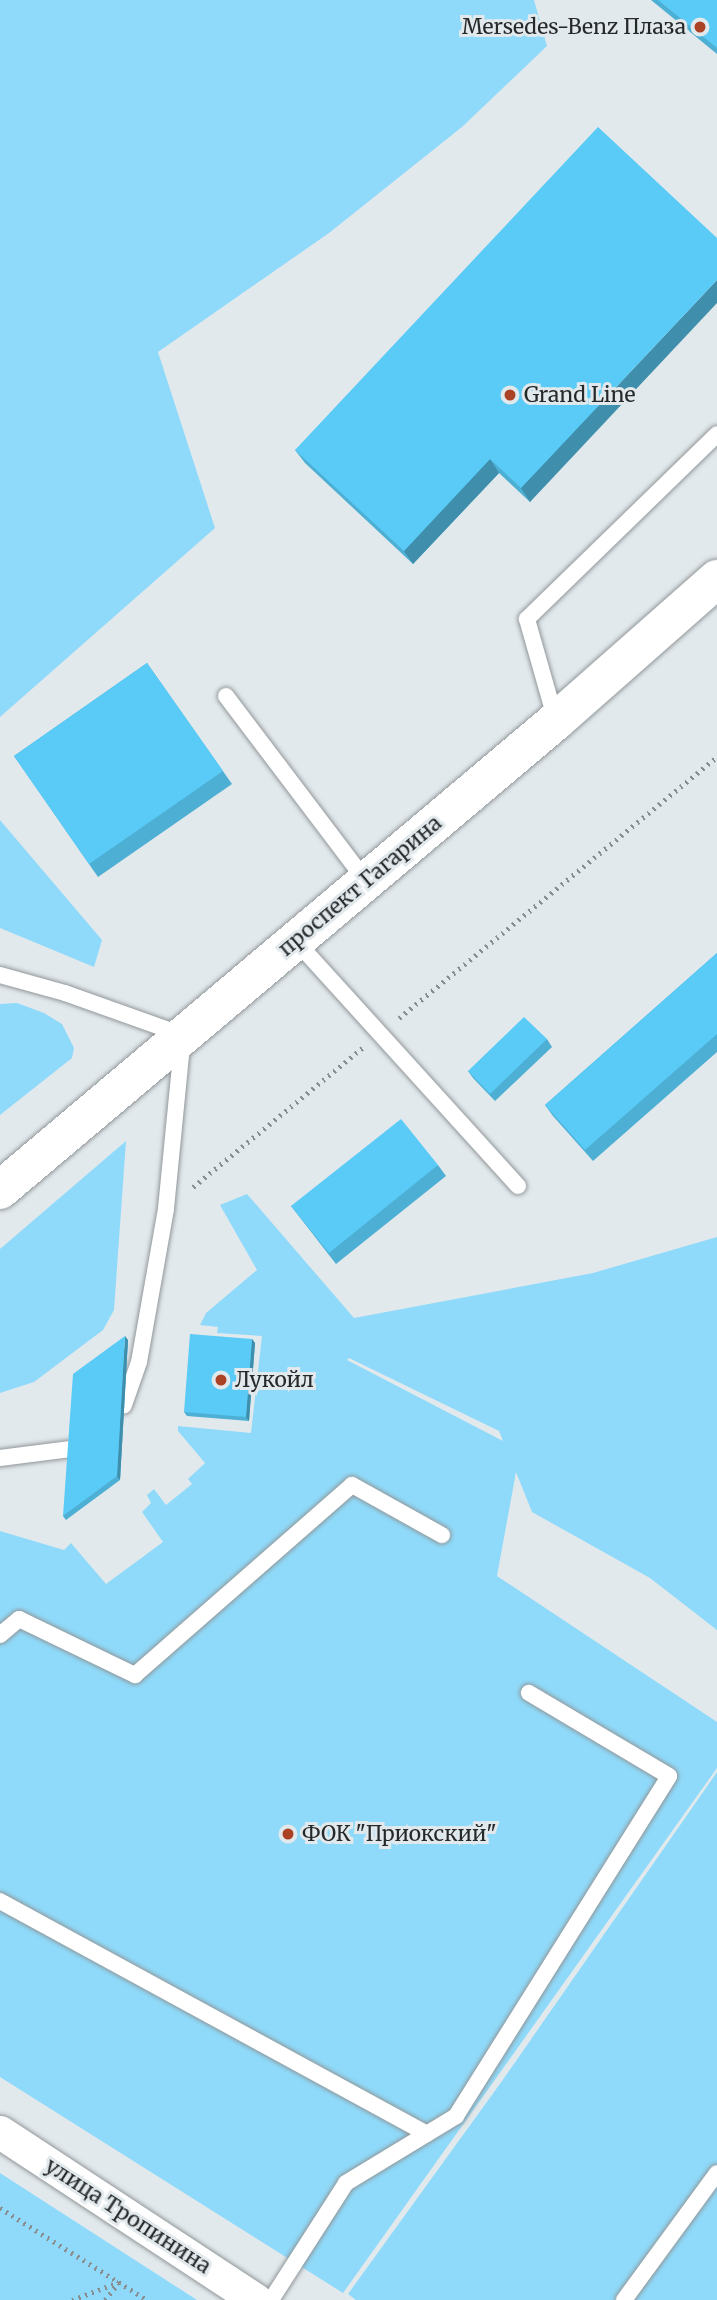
<!DOCTYPE html>
<html>
<head>
<meta charset="utf-8">
<style>
  body { margin:0 }
  #map { position:relative; width:717px; height:2300px; overflow:hidden; background:#e2e9ec; font-family:Merriweather,serif }
  div>[style] { position:absolute }
  [style*='--x'] { left:calc(var(--x)*1px); top:calc(var(--y)*1px); width:calc(var(--w)*1px); rotate:calc(var(--a)*1deg) }
  .green>* { inset:0; background:#8fdafa }
  .path>* { height:4.5px; margin-top:-2.25px; transform-origin:0; background:repeating-linear-gradient(90deg,#888d8f 0 2px,transparent 0 7px) }
  .roads { filter:drop-shadow(0 0 2px #91979a) drop-shadow(0 0 2px #91979a) }
  .service>* { height:16px; margin:-8px; padding:0 8px; transform-origin:8px; border-radius:8px; background:#fff }
  .minor>* { height:33px; margin:-16.5px; padding:0 16.5px; transform-origin:16.5px; border-radius:16.5px; background:#fff }
  .primary>* { height:38px; margin:-19px; padding:0 19px; transform-origin:19px; border-radius:19px; background:#fff }
  .wall>* { inset:0; background:#4dafd4 }
  .shaded-wall>* { inset:0; background:#3e8eac }
  .building>* { inset:0; background:#59cbf6 }
  .dots>* { width:19px; height:19px; translate:-50% -50%; box-sizing:border-box; border:4px solid #e2e9ec; border-radius:50% }
  span { translate:-50% -50%; white-space:nowrap; text-align:center; line-height:1.15; -webkit-text-stroke:6px #e2e9ec; paint-order:stroke }
  .poi-label { font-size:21px; color:#26292a }
  .right { translate:-100% -50%; text-align:right }
  .left { translate:0 -50%; text-align:left }
  .street-label { font-size:21px; color:#26292a }
</style>
</head>
<body>
<div id="map">
  <div class="green">
    <i style="clip-path:polygon(0 0,534px 0,547px 46px,462px 127px,329px 233px,158px 352px,215px 528px,0 717px)"></i>
    <i style="clip-path:polygon(0 820px,102px 940px,94px 967px,0 928px)"></i>
    <i style="clip-path:polygon(17px 1003px,44px 1013px,62px 1024px,74px 1048px,72px 1058px,0 1115px,0 1004px)"></i>
    <i style="clip-path:polygon(126px 1141px,114px 1310px,103px 1330px,34px 1382px,0 1393px,0 1249px)"></i>
    <i style="clip-path:polygon(evenodd,247px 1194px,354px 1318px,593px 1273px,717px 1237px,717px 1630px,650px 1578px,532px 1512px,516px 1472px,497px 1576px,717px 1722px,717px 1768px,343px 2293px,0 2077px,0 1531px,64px 1550px,71px 1543px,106px 1584px,163px 1542px,142px 1512px,151px 1503px,147px 1495px,154px 1489px,166px 1505px,192px 1484px,188px 1479px,205px 1463px,178px 1431px,178px 1426px,251px 1433px,262px 1336px,217px 1333px,218px 1327px,200px 1325px,206px 1313px,257px 1270px,220px 1205px,247px 1194px,349px 1358px,499px 1431px,503px 1441px,347px 1360px,349px 1358px)"></i>
    <i style="clip-path:polygon(717px 1772px,717px 2300px,356px 2300px,348px 2294px,502px 2081px)"></i>
    <i style="clip-path:polygon(0 2173px,197px 2300px,0 2300px)"></i>
  </div>
  <div class="path">
    <i style="--x:399;--y:1018;--w:411;--a:-39.4"></i>
    <i style="--x:193;--y:1187;--w:219;--a:-39.4"></i>
    <i style="--x:0;--y:2208;--w:173;--a:32"></i>
    <i style="--x:72;--y:2300;--w:50;--a:-21"></i>
    <i style="--x:105;--y:2300;--w:23;--a:-52"></i>
  </div>
  <div class="roads">
    <div class="service">
      <i style="--x:226;--y:696;--w:232;--a:52.9"></i>
      <i style="--x:556;--y:721;--w:106;--a:-105.9"></i>
      <i style="--x:527;--y:619;--w:265;--a:-44.2"></i>
      <i style="--x:295;--y:940;--w:332;--a:47.8"></i>
      <i style="--x:0;--y:975;--w:67;--a:15.5"></i>
      <i style="--x:65;--y:993;--w:125;--a:19.6"></i>
      <i style="--x:183;--y:1035;--w:175;--a:95.6"></i>
      <i style="--x:166;--y:1209;--w:155;--a:100"></i>
      <i style="--x:139;--y:1362;--w:46;--a:109.2"></i>
      <i style="--x:0;--y:1458;--w:71;--a:-7.3"></i>
      <i style="--x:0;--y:1635;--w:25;--a:-40"></i>
      <i style="--x:19;--y:1619;--w:129;--a:25.8"></i>
      <i style="--x:135;--y:1675;--w:288;--a:-41.2"></i>
      <i style="--x:352;--y:1485;--w:103;--a:29.1"></i>
      <i style="--x:0;--y:1901;--w:486;--a:28.6"></i>
      <i style="--x:271;--y:2300;--w:139;--a:-57.3"></i>
      <i style="--x:346;--y:2183;--w:129;--a:-31.3"></i>
      <i style="--x:456;--y:2116;--w:401;--a:-57.9"></i>
      <i style="--x:669;--y:1776;--w:163;--a:-149.3"></i>
      <i style="--x:624;--y:2300;--w:157;--a:-53.8"></i>
    </div>
    <div class="minor">
      <i style="--x:0;--y:2132;--w:306;--a:33.3"></i>
    </div>
    <div class="primary">
      <i style="--x:0;--y:1190;--w:727;--a:-40.15"></i>
      <i style="--x:556;--y:721;--w:215;--a:-41.4"></i>
    </div>
  </div>
  <div class="wall">
    <i style="clip-path:polygon(651px 0,717px 0,717px 54px)"></i>
    <i style="clip-path:polygon(717px 238px,530px 502px,499px 473px,413px 564px,305px 463px,295px 450px)"></i>
    <i style="clip-path:polygon(147px 663px,232px 784px,98px 877px,14px 756px)"></i>
    <i style="clip-path:polygon(717px 953px,717px 1052px,593px 1161px,553px 1116px,545px 1105px)"></i>
    <i style="clip-path:polygon(547px 1039px,552px 1047px,495px 1101px,473px 1078px,468px 1071px)"></i>
    <i style="clip-path:polygon(438px 1165px,446px 1176px,336px 1264px,291px 1206px)"></i>
    <i style="clip-path:polygon(252px 1339px,255px 1343px,249px 1421px,187px 1416px,184px 1412px)"></i>
    <i style="clip-path:polygon(128px 1340px,120px 1480px,66px 1520px,63px 1516px)"></i>
  </div>
  <div class="shaded-wall">
    <i style="clip-path:polygon(717px 280px,717px 303px,530px 502px,521px 488px)"></i>
    <i style="clip-path:polygon(490px 459px,499px 473px,413px 564px,404px 551px)"></i>
    <i style="clip-path:polygon(125px 1336px,128px 1340px,120px 1480px,117px 1476px)"></i>
    <i style="clip-path:polygon(252px 1339px,255px 1343px,249px 1421px,246px 1417px)"></i>
  </div>
  <div class="building">
    <i style="clip-path:polygon(658px 0,717px 0,717px 48px)"></i>
    <i style="clip-path:polygon(598px 127px,717px 238px,717px 280px,521px 488px,490px 459px,404px 551px,295px 450px)"></i>
    <i style="clip-path:polygon(147px 663px,223px 771px,89px 864px,14px 756px)"></i>
    <i style="clip-path:polygon(717px 953px,717px 1034px,585px 1150px,545px 1105px)"></i>
    <i style="clip-path:polygon(524px 1017px,547px 1039px,490px 1094px,468px 1071px)"></i>
    <i style="clip-path:polygon(401px 1119px,438px 1165px,329px 1253px,291px 1206px)"></i>
    <i style="clip-path:polygon(190px 1334px,252px 1339px,246px 1417px,184px 1412px)"></i>
    <i style="clip-path:polygon(125px 1336px,117px 1476px,63px 1516px,73px 1374px)"></i>
  </div>
  <div class="dots">
    <i style="left:700px;top:27px;background:#ab4226"></i>
    <i style="left:510px;top:395px;background:#ab4226"></i>
    <i style="left:221px;top:1380px;background:#ab4226"></i>
    <i style="left:288px;top:1834px;background:#ab4226"></i>
  </div>
  <div class="poi-label">
    <span class="right" style="left:686px;top:27px">Mersedes-Benz Плаза</span>
    <span class="left" style="left:524px;top:395px">Grand Line</span>
    <span class="left" style="left:235px;top:1380px">Лукойл</span>
    <span class="left" style="left:302px;top:1834px">ФОК "Приокский"</span>
  </div>
  <div class="street-label">
    <span style="left:360px;top:886px;rotate:-40deg">проспект Гагарина</span>
    <span style="left:128px;top:2216px;rotate:33deg">улица Тропинина</span>
  </div>
</div>
</body>
</html>
